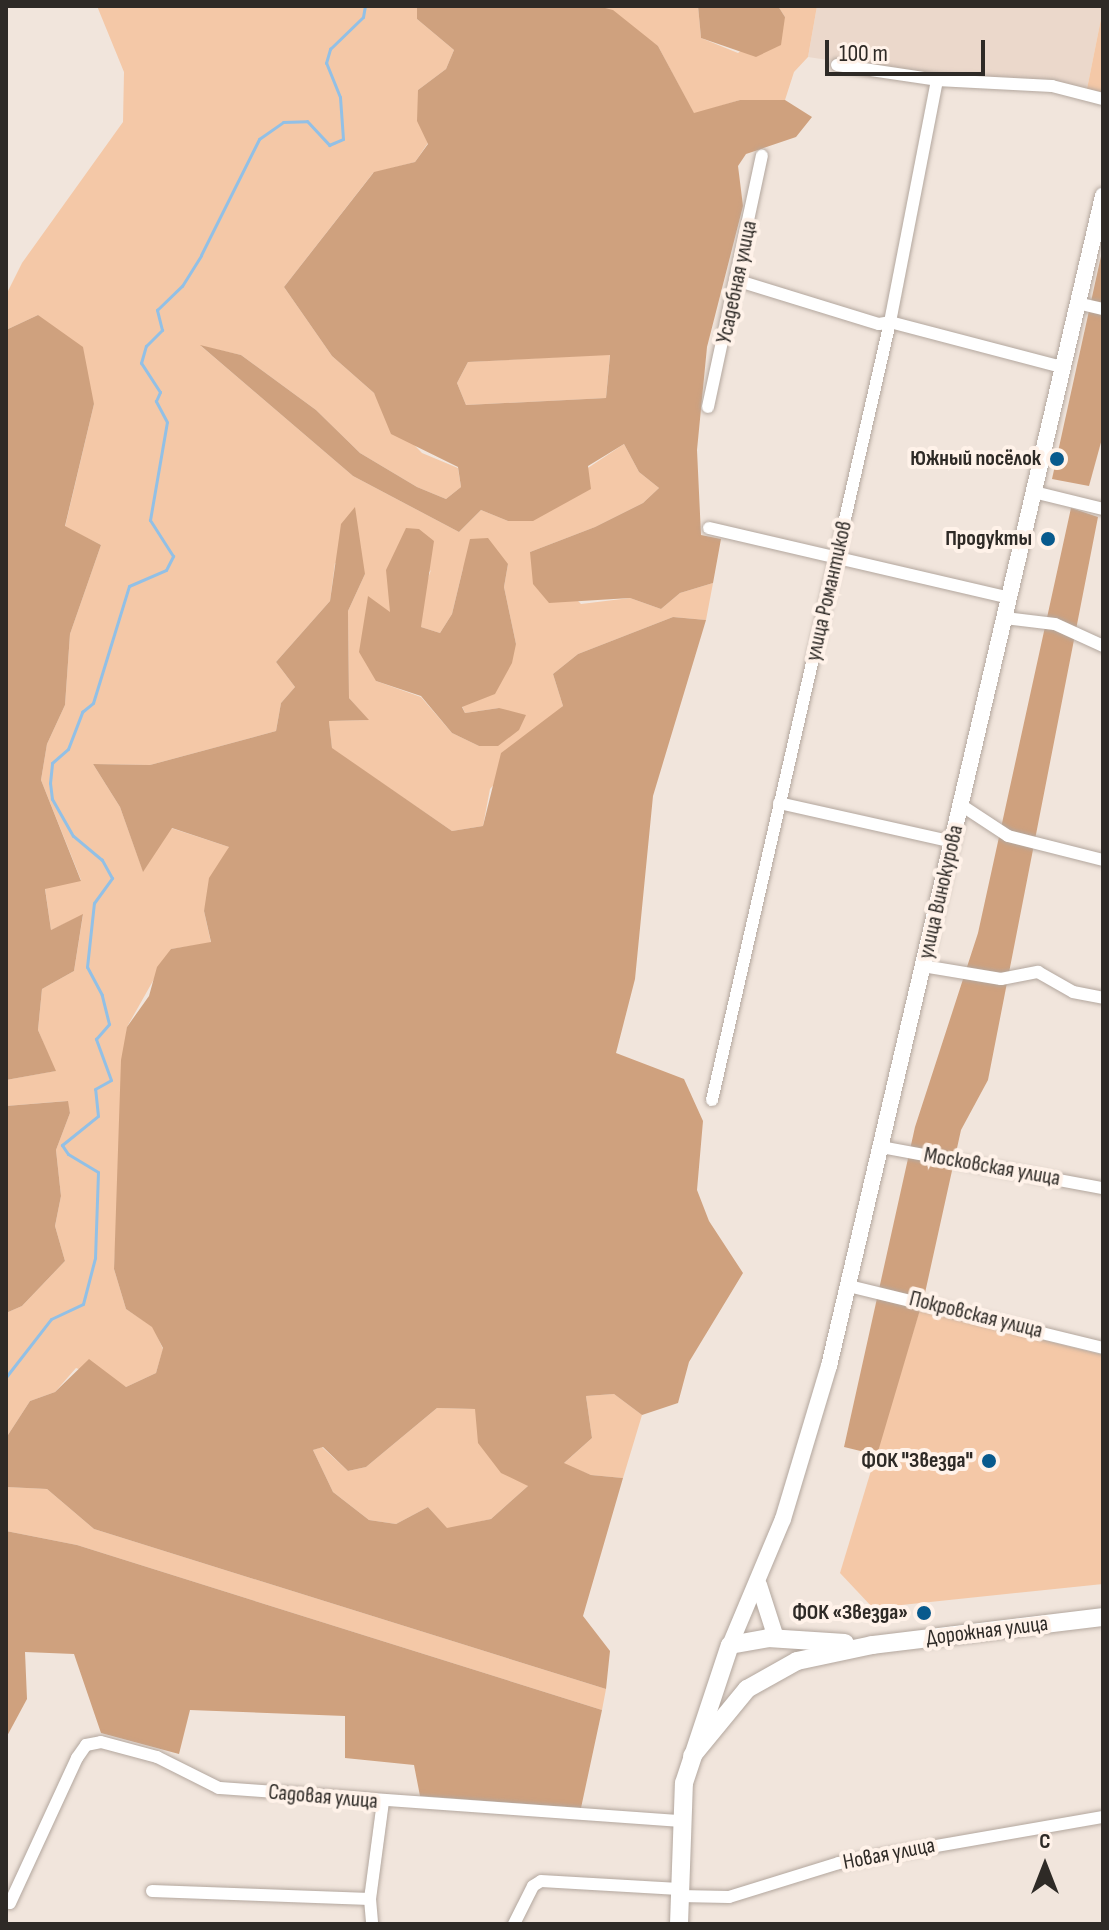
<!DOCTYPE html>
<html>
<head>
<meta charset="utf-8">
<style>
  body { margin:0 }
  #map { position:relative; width:1109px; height:1930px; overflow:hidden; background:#f1e5dc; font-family:"Sofia Sans Condensed",sans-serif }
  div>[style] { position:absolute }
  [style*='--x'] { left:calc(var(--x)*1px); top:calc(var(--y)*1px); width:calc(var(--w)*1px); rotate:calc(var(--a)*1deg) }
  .built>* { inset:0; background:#ebd8cb }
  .green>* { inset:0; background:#f4c8a7 }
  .forest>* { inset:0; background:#cfa17e }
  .stream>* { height:3px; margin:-1.5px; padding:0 1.5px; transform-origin:1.5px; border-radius:1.5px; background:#92c0e6 }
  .roads { filter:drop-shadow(0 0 2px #b3a79e) drop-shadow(0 0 2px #b3a79e) }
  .street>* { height:12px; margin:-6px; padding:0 6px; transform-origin:6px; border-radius:6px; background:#fff }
  .secondary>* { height:16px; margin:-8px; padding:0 8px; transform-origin:8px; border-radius:8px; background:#fff }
  .primary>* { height:18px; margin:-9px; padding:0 9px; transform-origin:9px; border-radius:9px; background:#fff }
  .dots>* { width:22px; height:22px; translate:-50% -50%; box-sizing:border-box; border:4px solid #fff2e9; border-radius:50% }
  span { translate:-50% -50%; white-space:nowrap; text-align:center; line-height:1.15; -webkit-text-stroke:8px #fff2e9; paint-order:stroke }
  .street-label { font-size:22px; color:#2e2a26 }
  .poi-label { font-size:22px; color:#2e2a26; font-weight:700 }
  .right { translate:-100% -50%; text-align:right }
  .frame { position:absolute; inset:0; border:8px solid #2e2a26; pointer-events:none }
  .north { position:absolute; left:1005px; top:1826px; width:80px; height:80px; -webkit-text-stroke:6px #fff2e9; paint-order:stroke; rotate:0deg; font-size:22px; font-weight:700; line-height:32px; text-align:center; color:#2e2a26 }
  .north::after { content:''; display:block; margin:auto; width:28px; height:36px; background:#2e2a26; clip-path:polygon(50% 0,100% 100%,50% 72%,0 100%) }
  .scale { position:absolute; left:825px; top:40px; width:160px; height:36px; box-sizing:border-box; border:4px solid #2e2a26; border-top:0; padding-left:10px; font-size:24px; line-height:28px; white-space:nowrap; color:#2e2a26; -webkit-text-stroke:6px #fff2e9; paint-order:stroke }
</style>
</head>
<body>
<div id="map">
  <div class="built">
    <i style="clip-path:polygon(817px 6px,1103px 6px,1103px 9px,1087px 89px,953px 79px,808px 57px)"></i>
  </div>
  <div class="green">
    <i style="clip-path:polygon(evenodd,97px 6px,423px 6px,417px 8px,417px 19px,454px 50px,446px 69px,418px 90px,418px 121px,428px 143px,415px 162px,373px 173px,284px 287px,332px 356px,374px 393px,388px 418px,422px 453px,458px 468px,461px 487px,446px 499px,417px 487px,360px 453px,316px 410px,241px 355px,201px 346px,353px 476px,459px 532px,481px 510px,508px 521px,624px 444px,639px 472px,659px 488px,643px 503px,595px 527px,530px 552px,581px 604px,630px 598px,661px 609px,680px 593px,713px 583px,706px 620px,673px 617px,578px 654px,553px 674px,563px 706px,490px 789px,483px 826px,452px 831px,332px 749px,329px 721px,368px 720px,349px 698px,348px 611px,365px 574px,335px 563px,330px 601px,276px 662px,295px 687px,281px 703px,276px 731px,150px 765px,93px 764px,120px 807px,143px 871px,171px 828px,229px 847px,204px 911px,211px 943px,171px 949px,127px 1027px,114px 1269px,126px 1309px,153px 1327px,163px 1349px,156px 1373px,126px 1387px,76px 1368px,55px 1392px,30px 1401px,6px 1438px,6px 1313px,22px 1306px,65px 1261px,55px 1226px,61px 1196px,56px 1150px,70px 1113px,67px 1101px,6px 1106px,6px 1080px,55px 1071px,38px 1030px,42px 989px,74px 971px,83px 915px,51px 930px,45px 888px,81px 880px,41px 780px,47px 744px,65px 705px,70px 634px,101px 545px,65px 527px,94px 404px,38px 315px,6px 330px,6px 295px,22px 263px,123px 122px,124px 72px,97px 6px,508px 564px,504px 587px,516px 644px,462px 706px,465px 713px,499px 708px,479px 746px,452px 733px,421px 697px,376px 681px,368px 597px,390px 613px,431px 570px,422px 594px,421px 627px,440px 633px,452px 614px,463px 568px,508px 564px)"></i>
    <i style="clip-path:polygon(597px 6px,698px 6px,701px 38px,738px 53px,785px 17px,778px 6px,817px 6px,808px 57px,794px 72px,785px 100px,740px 100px,694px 114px,658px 46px)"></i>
    <i style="clip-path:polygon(1103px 9px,1103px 92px,1087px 89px)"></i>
    <i style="clip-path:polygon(610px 354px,606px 398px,466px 405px,457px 383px,468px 362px)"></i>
    <i style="clip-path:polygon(920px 1309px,1103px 1355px,1103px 1584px,873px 1608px,840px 1573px)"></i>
    <i style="clip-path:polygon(614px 1394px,642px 1415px,623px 1478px,591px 1475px,563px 1464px,592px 1438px,586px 1396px)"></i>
    <i style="clip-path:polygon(437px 1408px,475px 1409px,528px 1486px,491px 1519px,447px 1529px,428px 1507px,396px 1524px,369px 1520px,333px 1492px,313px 1450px,322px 1447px,348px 1471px,366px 1467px)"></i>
    <i style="clip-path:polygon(6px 1487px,47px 1489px,94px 1529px,606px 1689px,602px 1710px,77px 1545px,6px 1531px)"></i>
  </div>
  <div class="forest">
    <i style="clip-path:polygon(evenodd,597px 6px,613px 10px,658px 46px,694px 113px,740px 100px,785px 100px,812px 117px,796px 137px,746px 154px,738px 166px,743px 206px,707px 347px,697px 450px,701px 535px,721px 539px,713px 583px,680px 593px,661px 609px,630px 598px,549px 603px,533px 584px,530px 552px,595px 527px,643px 503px,659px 488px,639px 472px,624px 444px,588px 466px,591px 489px,533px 521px,508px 521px,481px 510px,459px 532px,353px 476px,200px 345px,241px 355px,316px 410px,360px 453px,417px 487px,446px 499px,461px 487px,458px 467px,391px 434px,374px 393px,332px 356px,284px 287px,374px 172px,415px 162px,428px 144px,417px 121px,418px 90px,446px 69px,454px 50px,417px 19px,417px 8px,597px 6px,610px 355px,606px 398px,466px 405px,457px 383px,468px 362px,610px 355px)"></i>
    <i style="clip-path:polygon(698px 6px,778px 6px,785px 17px,781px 45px,756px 57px,701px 38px)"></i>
    <i style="clip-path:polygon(1103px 247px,1103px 435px,1089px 486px,1052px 479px)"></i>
    <i style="clip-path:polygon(38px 315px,83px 347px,94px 404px,65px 526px,101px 545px,70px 634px,65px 705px,47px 744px,41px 780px,81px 881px,45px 889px,51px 930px,83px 914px,74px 971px,42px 989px,38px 1030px,56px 1071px,6px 1080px,6px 330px)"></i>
    <i style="clip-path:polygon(evenodd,355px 507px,365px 574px,348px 611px,349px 698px,369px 720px,329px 721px,332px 748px,452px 831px,483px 826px,501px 753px,563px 706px,553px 674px,578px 654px,673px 617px,706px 620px,653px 796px,635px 979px,616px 1053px,684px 1079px,703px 1121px,697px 1190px,709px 1221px,743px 1273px,689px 1362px,678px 1403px,642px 1415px,614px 1394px,586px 1396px,592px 1438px,564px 1463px,591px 1475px,623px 1478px,583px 1616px,610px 1651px,606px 1689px,94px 1529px,47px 1489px,6px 1487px,6px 1438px,30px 1401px,55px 1392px,89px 1359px,126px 1387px,156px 1373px,163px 1348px,152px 1327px,126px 1309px,114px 1269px,121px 1060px,127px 1027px,149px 996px,157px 967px,171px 949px,211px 942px,204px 911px,209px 878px,229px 847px,172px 828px,143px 872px,120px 807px,93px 764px,150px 765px,276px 731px,281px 703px,295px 687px,276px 662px,330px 601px,341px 524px,355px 507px,437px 1408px,475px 1409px,478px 1443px,501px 1473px,528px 1486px,491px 1519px,447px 1528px,428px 1507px,396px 1524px,369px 1520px,333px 1492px,313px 1450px,323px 1447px,348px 1471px,366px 1467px,437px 1408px)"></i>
    <i style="clip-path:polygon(1071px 508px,1098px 517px,988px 1080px,961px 1130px,925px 1293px,877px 1455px,844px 1447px,915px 1127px,978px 933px)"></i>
    <i style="clip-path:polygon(406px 528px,419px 529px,434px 541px,421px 627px,440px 633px,452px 614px,470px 539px,488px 538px,508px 564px,504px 587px,516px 644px,512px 663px,495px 694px,462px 707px,465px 713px,499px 708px,526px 715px,519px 730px,498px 746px,479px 746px,452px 733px,421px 696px,376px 681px,359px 652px,368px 596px,390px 612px,386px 570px)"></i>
    <i style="clip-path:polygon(68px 1101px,70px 1113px,56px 1150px,61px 1196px,55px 1226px,65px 1261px,22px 1306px,6px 1313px,6px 1106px)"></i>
    <i style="clip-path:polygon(6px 1531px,77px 1545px,602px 1710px,581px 1808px,420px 1796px,414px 1765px,345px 1758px,345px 1716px,190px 1710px,179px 1754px,101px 1733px,74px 1654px,25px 1652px,27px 1699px,6px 1738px)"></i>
  </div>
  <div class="stream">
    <i style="--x:6;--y:1377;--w:73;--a:-52.2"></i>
    <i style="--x:51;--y:1319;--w:35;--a:-25"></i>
    <i style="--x:83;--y:1304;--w:48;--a:-75.4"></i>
    <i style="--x:95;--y:1258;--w:86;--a:-88"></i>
    <i style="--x:98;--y:1172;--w:35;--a:-149"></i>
    <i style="--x:68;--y:1154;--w:11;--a:-124"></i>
    <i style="--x:62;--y:1145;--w:46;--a:-38.9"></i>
    <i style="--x:98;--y:1116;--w:27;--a:-96"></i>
    <i style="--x:95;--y:1089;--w:18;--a:-29"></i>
    <i style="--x:111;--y:1080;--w:44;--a:-110.1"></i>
    <i style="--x:96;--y:1039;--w:20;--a:-49"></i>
    <i style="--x:109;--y:1024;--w:30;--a:-104"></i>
    <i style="--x:102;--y:995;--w:32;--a:-118"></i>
    <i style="--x:87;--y:967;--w:64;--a:-83.8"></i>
    <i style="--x:94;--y:903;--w:31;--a:-54"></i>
    <i style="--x:112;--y:878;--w:21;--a:-119"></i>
    <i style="--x:102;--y:860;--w:38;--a:-140"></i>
    <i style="--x:73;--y:836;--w:43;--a:-119.6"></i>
    <i style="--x:52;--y:799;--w:16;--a:-97"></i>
    <i style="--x:50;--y:783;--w:20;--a:-84"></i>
    <i style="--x:52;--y:763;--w:21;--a:-41"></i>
    <i style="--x:68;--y:749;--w:40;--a:-69"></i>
    <i style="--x:82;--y:712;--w:14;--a:-39"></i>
    <i style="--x:93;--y:703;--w:122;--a:-72.9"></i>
    <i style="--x:129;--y:586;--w:40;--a:-23.4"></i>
    <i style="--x:166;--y:570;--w:16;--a:-63"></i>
    <i style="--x:173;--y:556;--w:43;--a:-122.6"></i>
    <i style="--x:150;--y:520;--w:99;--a:-80.2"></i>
    <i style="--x:167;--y:422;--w:24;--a:-118"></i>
    <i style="--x:156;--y:401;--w:10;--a:-66"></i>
    <i style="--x:160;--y:392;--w:35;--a:-123"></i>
    <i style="--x:141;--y:363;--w:18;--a:-74"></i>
    <i style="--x:146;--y:346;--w:23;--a:-45"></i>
    <i style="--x:162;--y:330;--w:21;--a:-104"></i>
    <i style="--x:157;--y:310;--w:35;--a:-44"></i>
    <i style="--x:182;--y:286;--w:36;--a:-58"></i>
    <i style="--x:201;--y:255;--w:130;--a:-63.4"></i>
    <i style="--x:259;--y:139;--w:29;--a:-35"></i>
    <i style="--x:283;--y:122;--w:24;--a:-2"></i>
    <i style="--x:307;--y:121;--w:33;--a:47"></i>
    <i style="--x:329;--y:145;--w:15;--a:-23"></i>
    <i style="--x:343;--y:139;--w:42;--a:-94.1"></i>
    <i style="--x:340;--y:97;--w:37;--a:-112"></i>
    <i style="--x:326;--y:63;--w:15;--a:-74"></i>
    <i style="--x:330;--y:49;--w:46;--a:-44.1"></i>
    <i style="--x:363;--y:17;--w:11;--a:-80"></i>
  </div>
  <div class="roads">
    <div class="street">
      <i style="--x:837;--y:65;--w:101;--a:8.5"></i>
      <i style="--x:937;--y:80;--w:115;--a:3"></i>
      <i style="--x:1052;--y:86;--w:53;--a:14.3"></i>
      <i style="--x:739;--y:281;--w:146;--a:17.1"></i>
      <i style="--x:879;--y:324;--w:11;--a:-10"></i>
      <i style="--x:890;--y:322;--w:178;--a:14.7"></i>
      <i style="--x:1077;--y:303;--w:27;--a:13"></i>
      <i style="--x:708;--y:407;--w:257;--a:-77.9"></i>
      <i style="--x:1034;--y:492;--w:71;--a:13.8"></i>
      <i style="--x:709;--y:528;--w:308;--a:13.1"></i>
      <i style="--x:1005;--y:618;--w:50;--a:6.8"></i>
      <i style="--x:1055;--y:624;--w:53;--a:24.6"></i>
      <i style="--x:779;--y:803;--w:178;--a:12.6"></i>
      <i style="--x:961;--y:805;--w:56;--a:33.4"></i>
      <i style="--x:1008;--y:836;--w:98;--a:14.2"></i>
      <i style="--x:923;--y:966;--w:79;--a:9.5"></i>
      <i style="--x:1001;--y:979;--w:38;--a:-11"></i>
      <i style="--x:1038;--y:972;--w:40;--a:29.7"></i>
      <i style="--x:1073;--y:992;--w:31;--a:11"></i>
      <i style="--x:712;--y:1100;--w:798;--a:-77.11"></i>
      <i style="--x:890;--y:322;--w:247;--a:-79"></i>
      <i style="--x:881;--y:1147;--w:226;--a:10.5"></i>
      <i style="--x:849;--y:1286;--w:261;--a:13.7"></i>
      <i style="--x:152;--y:1891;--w:218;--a:2.1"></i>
      <i style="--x:370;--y:1899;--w:25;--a:85"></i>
      <i style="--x:679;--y:1896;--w:50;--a:1.1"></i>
      <i style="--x:729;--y:1897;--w:115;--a:-17.2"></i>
      <i style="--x:839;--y:1863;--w:268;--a:-9.9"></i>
      <i style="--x:370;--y:1899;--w:98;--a:-82.4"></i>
      <i style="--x:10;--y:1903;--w:160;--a:-65.2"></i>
      <i style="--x:77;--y:1758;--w:16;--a:-55"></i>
      <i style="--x:86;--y:1745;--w:15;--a:-11"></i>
      <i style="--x:101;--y:1742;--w:58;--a:15"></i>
      <i style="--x:157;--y:1757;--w:69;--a:26.6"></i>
      <i style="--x:219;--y:1788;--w:461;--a:4.1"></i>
      <i style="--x:514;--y:1924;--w:42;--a:-63.4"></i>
      <i style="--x:533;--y:1886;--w:9;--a:-32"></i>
      <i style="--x:541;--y:1881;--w:138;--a:3.3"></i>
    </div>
    <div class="secondary">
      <i style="--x:759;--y:1585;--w:56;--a:72.2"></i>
      <i style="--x:730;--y:1645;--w:137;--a:-67.2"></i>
      <i style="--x:783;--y:1519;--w:160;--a:-73.3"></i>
      <i style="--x:829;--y:1366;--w:1202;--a:-76.82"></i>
    </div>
    <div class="primary">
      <i style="--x:692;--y:1756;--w:87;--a:-50.6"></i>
      <i style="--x:747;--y:1689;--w:57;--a:-29.2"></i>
      <i style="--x:797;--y:1661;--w:77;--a:-12"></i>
      <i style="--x:872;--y:1645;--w:233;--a:-6.9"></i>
      <i style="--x:679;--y:1924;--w:141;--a:-88"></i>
      <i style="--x:684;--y:1783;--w:145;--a:-71.6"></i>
      <i style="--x:730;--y:1645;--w:39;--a:-10"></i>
      <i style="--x:768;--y:1638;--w:77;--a:3.7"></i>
    </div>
  </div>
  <div class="dots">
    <i style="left:1057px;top:459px;background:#085a8d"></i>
    <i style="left:1048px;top:539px;background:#085a8d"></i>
    <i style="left:989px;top:1461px;background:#085a8d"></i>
    <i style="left:924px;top:1613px;background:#085a8d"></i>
  </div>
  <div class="street-label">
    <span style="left:737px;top:282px;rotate:-78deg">Усадебная улица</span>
    <span style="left:829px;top:591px;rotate:-77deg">улица Романтиков</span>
    <span style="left:941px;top:892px;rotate:-77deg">улица Винокурова</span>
    <span style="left:992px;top:1167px;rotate:10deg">Московская улица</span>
    <span style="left:976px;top:1315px;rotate:14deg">Покровская улица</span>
    <span style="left:987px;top:1631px;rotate:-7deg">Дорожная улица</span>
    <span style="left:323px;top:1797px;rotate:5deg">Садовая улица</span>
    <span style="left:889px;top:1854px;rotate:-11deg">Новая улица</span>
  </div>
  <div class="poi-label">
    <span class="right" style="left:1041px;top:459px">Южный посёлок</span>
    <span class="right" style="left:1032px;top:539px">Продукты</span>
    <span class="right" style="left:973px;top:1461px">ФОК "Звезда"</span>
    <span class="right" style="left:908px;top:1613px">ФОК «Звезда»</span>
  </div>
  <div class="frame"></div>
  <div class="north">С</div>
  <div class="scale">100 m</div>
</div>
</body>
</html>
